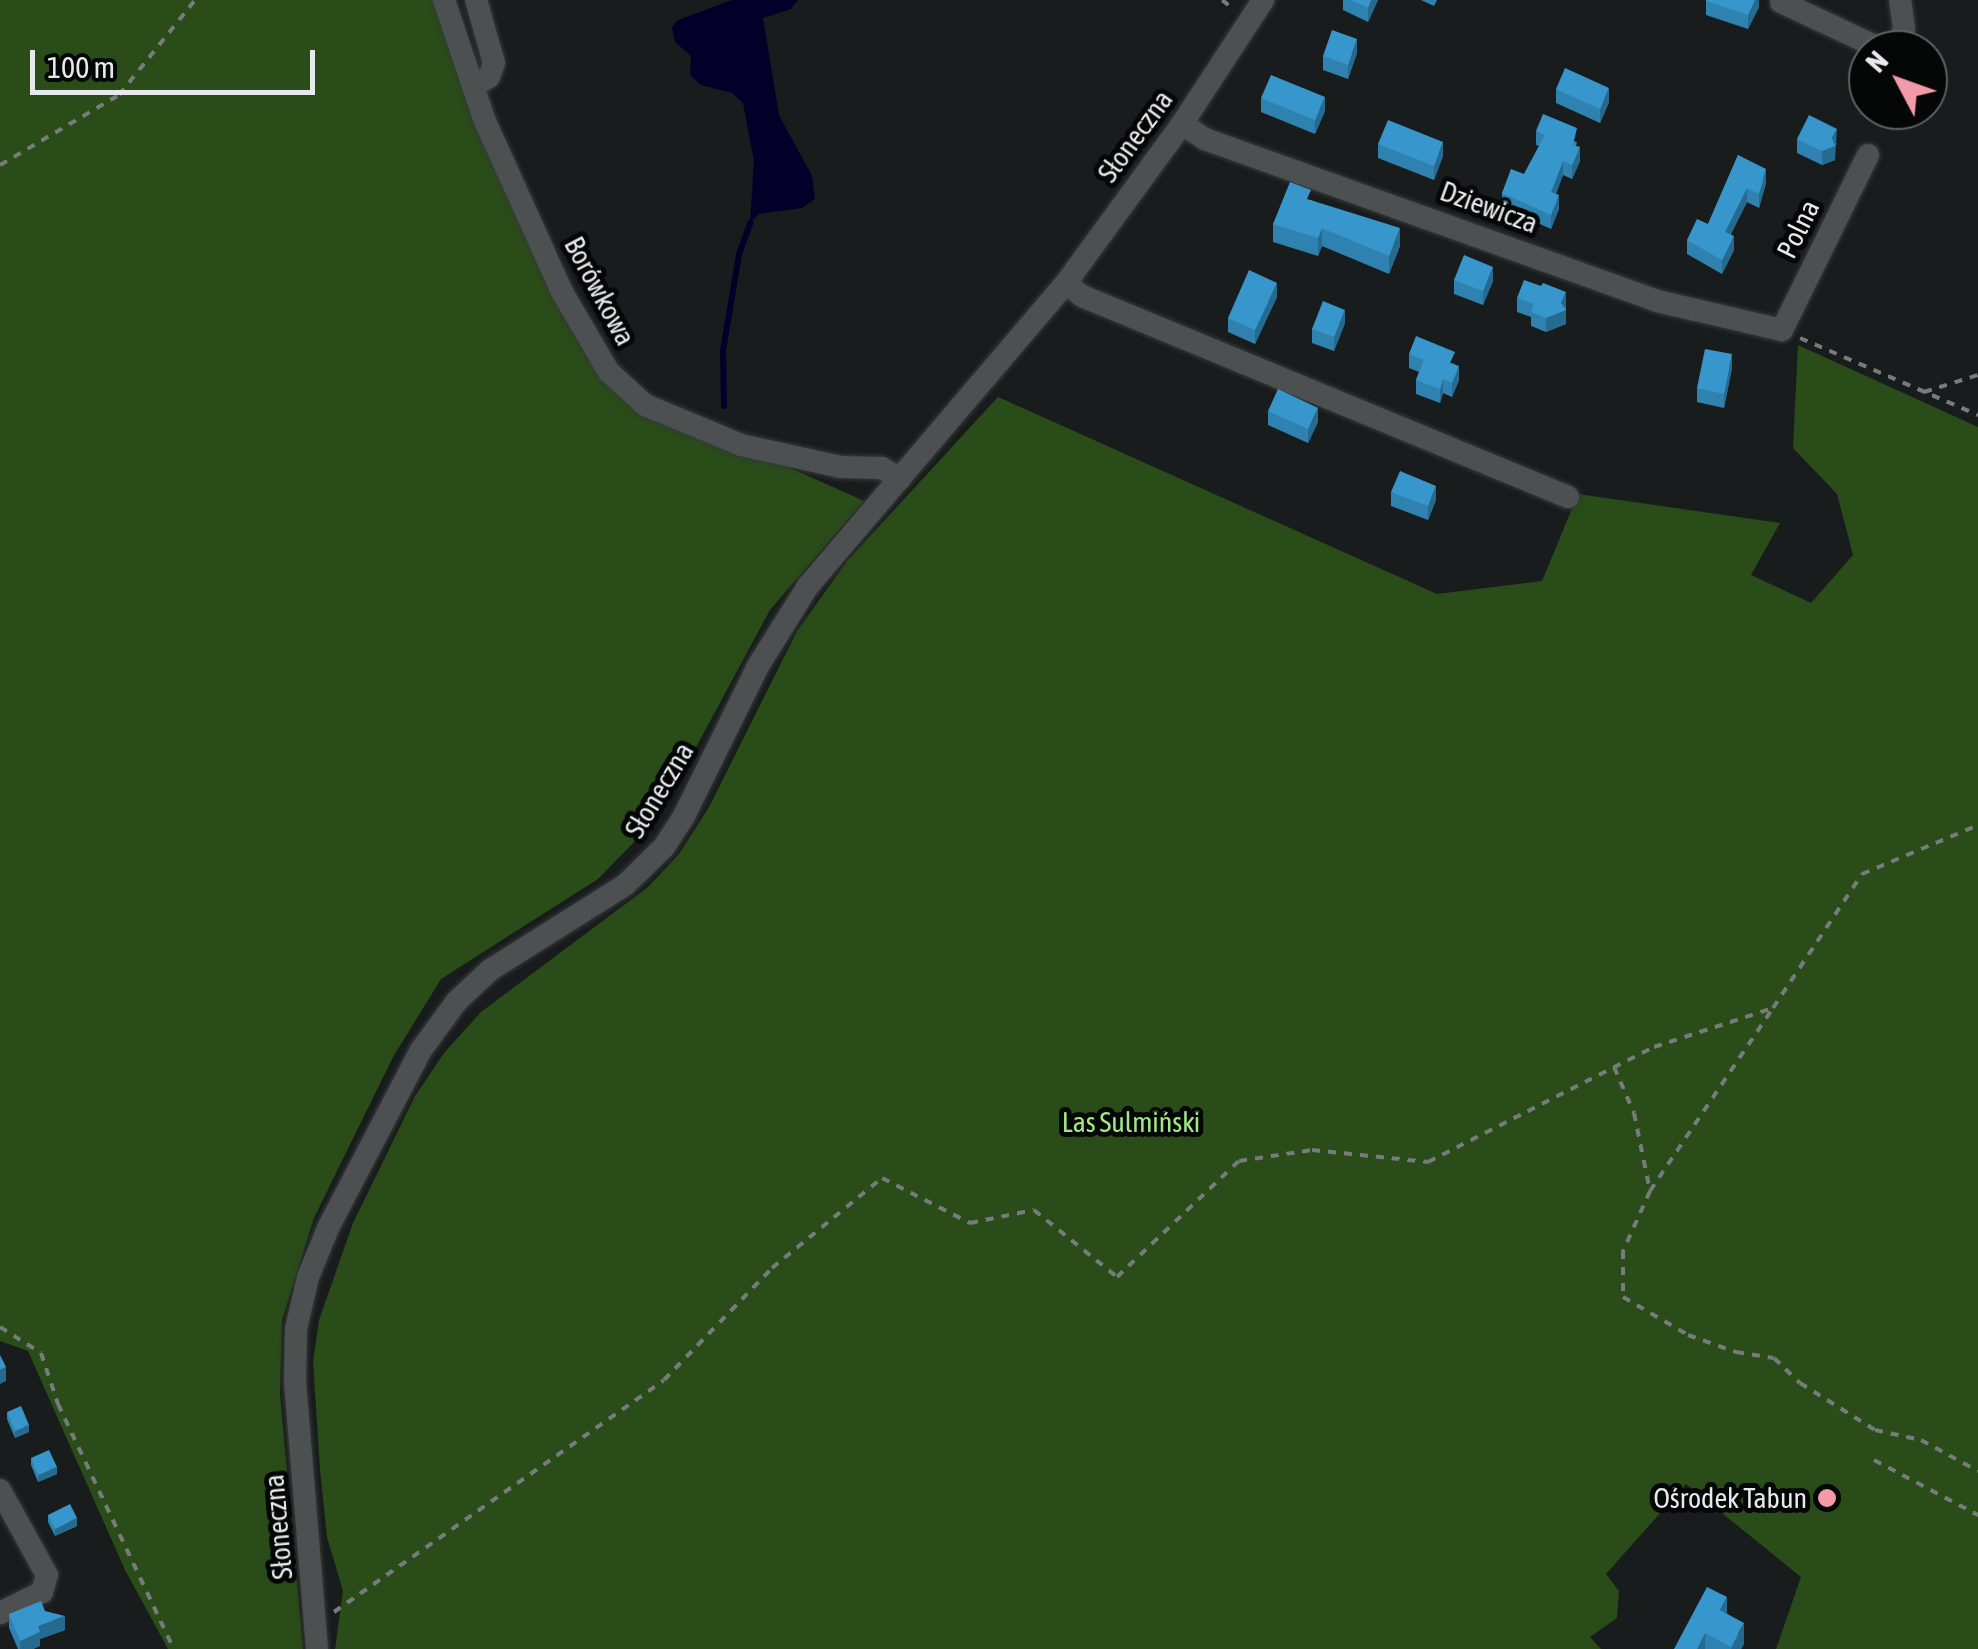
<!DOCTYPE html>
<html>
<head>
<meta charset="utf-8">
<style>
  body { margin:0 }
  #map { position:relative; width:1978px; height:1649px; overflow:hidden; background:#181c1d; font-family:"Asap Condensed",sans-serif }
  div>[style] { position:absolute }
  [style*='--x'] { left:calc(var(--x)*1px); top:calc(var(--y)*1px); width:calc(var(--w)*1px); rotate:calc(var(--a)*1deg) }
  .green>* { inset:0; background:#294c18 }
  .water>* { inset:0; background:#020029 }
  .stream>* { height:6px; margin:-3px; padding:0 3px; transform-origin:3px; border-radius:3px; background:#020029 }
  .path>* { height:4px; margin-top:-2px; transform-origin:0; background:repeating-linear-gradient(90deg,#777b7b 0 8px,transparent 0 16px) }
  .roads { filter:drop-shadow(0 0 2px #363939) drop-shadow(0 0 2px #363939) }
  .minor>* { height:22px; margin:-11px; padding:0 11px; transform-origin:11px; border-radius:11px; background:#4c5051 }
  .wall>* { inset:0; background:#2f82af }
  .shaded-wall>* { inset:0; background:#266a8f }
  .building>* { inset:0; background:#3797cc }
  .dots>* { width:28px; height:28px; translate:-50% -50%; box-sizing:border-box; border:5px solid #050707; border-radius:50% }
  span { translate:-50% -50%; white-space:nowrap; text-align:center; line-height:1.15; -webkit-text-stroke:10px #050707; paint-order:stroke }
  .street-label { font-size:28px; color:#e7eaea }
  .park-label { font-size:28px; color:#a2e886 }
  .poi-label { font-size:28px; color:#e7eaea }
  .right { translate:-100% -50%; text-align:right }
  .north { position:absolute; left:1848px; top:30px; width:100px; height:100px; box-sizing:border-box; background:#050707; border:2px solid #5f6262; border-radius:50%; rotate:311deg; font-size:28px; font-weight:700; line-height:40px; text-align:center; color:#e7eaea }
  .north::after { content:''; display:block; margin:auto; width:35px; height:45px; background:#f39aa8; clip-path:polygon(50% 0,100% 100%,50% 72%,0 100%) }
  .scale { position:absolute; left:30px; top:50px; width:285px; height:45px; box-sizing:border-box; border:5px solid #e7eaea; border-top:0; padding-left:12px; font-size:30px; line-height:35px; white-space:nowrap; color:#e7eaea; -webkit-text-stroke:8px #050707; paint-order:stroke }
</style>
</head>
<body>
<div id="map">
  <div class="green">
    <i style="clip-path:polygon(0 0,438px 0,621px 392px,864px 501px,770px 610px,673px 790px,637px 839px,598px 879px,441px 979px,393px 1057px,314px 1218px,282px 1320px,280px 1394px,303px 1649px,168px 1649px,125px 1570px,28px 1351px,0 1341px)"></i>
    <i style="clip-path:polygon(1798px 345px,1978px 427px,1978px 1649px,1776px 1649px,1801px 1577px,1686px 1484px,1606px 1574px,1619px 1591px,1617px 1618px,1590px 1637px,1601px 1649px,335px 1649px,343px 1591px,327px 1537px,320px 1470px,313px 1361px,319px 1320px,353px 1223px,415px 1096px,444px 1053px,481px 1012px,648px 887px,679px 854px,709px 807px,797px 631px,847px 561px,998px 397px,1437px 594px,1542px 581px,1578px 494px,1780px 523px,1751px 575px,1811px 603px,1853px 555px,1837px 494px,1793px 448px)"></i>
  </div>
  <div class="water">
    <i style="clip-path:polygon(732px 0,798px 0,791px 9px,763px 18px,779px 115px,812px 176px,815px 199px,802px 208px,759px 214px,750px 223px,754px 161px,743px 103px,732px 93px,701px 85px,690px 75px,691px 56px,675px 42px,672px 27px,678px 20px)"></i>
  </div>
  <div class="stream">
    <i style="--x:724;--y:406;--w:55;--a:-91"></i>
    <i style="--x:723;--y:351;--w:98;--a:-80.6"></i>
    <i style="--x:739;--y:254;--w:33;--a:-70"></i>
  </div>
  <div class="path">
    <i style="--x:1222;--y:0;--w:16;--a:38"></i>
    <i style="--x:0;--y:165;--w:138;--a:-30.5"></i>
    <i style="--x:119;--y:95;--w:122;--a:-51.3"></i>
    <i style="--x:1800;--y:338;--w:194;--a:23.4"></i>
    <i style="--x:1924;--y:392;--w:57;--a:-17.5"></i>
    <i style="--x:1614;--y:1067;--w:50;--a:66.5"></i>
    <i style="--x:1634;--y:1113;--w:80;--a:78.4"></i>
    <i style="--x:1650;--y:1191;--w:66;--a:114.2"></i>
    <i style="--x:1623;--y:1251;--w:46;--a:90"></i>
    <i style="--x:1623;--y:1297;--w:75;--a:30.3"></i>
    <i style="--x:1688;--y:1335;--w:51;--a:19.5"></i>
    <i style="--x:1736;--y:1352;--w:38;--a:9"></i>
    <i style="--x:1774;--y:1358;--w:36;--a:44"></i>
    <i style="--x:1800;--y:1383;--w:89;--a:32.1"></i>
    <i style="--x:1875;--y:1430;--w:47;--a:12.3"></i>
    <i style="--x:1921;--y:1440;--w:65;--a:28.5"></i>
    <i style="--x:1650;--y:1191;--w:220;--a:-56.1"></i>
    <i style="--x:0;--y:1327;--w:49;--a:32.4"></i>
    <i style="--x:41;--y:1353;--w:54;--a:71.6"></i>
    <i style="--x:58;--y:1404;--w:271;--a:64.7"></i>
    <i style="--x:1874;--y:1460;--w:118;--a:27.9"></i>
    <i style="--x:334;--y:1612;--w:403;--a:-35.1"></i>
    <i style="--x:664;--y:1380;--w:156;--a:-46"></i>
    <i style="--x:772;--y:1268;--w:142;--a:-39.3"></i>
    <i style="--x:882;--y:1178;--w:99;--a:27.1"></i>
    <i style="--x:970;--y:1223;--w:65;--a:-11.5"></i>
    <i style="--x:1034;--y:1210;--w:107;--a:38.9"></i>
    <i style="--x:1117;--y:1277;--w:168;--a:-43.6"></i>
    <i style="--x:1239;--y:1161;--w:74;--a:-8.6"></i>
    <i style="--x:1312;--y:1150;--w:117;--a:5.9"></i>
    <i style="--x:1428;--y:1162;--w:254;--a:-27"></i>
    <i style="--x:1654;--y:1047;--w:125;--a:-18.1"></i>
    <i style="--x:1773;--y:1008;--w:161;--a:-56.4"></i>
    <i style="--x:1862;--y:874;--w:126;--a:-22.9"></i>
  </div>
  <div class="roads">
    <div class="minor">
      <i style="--x:444;--y:0;--w:126;--a:71.4"></i>
      <i style="--x:484;--y:119;--w:190;--a:65.7"></i>
      <i style="--x:562;--y:292;--w:93;--a:59.6"></i>
      <i style="--x:609;--y:372;--w:49;--a:42.5"></i>
      <i style="--x:645;--y:405;--w:104;--a:22.6"></i>
      <i style="--x:741;--y:445;--w:101;--a:12.5"></i>
      <i style="--x:840;--y:467;--w:42;--a:1.4"></i>
      <i style="--x:882;--y:468;--w:21;--a:31"></i>
      <i style="--x:1781;--y:2;--w:104;--a:25.1"></i>
      <i style="--x:1875;--y:46;--w:23;--a:10"></i>
      <i style="--x:1898;--y:50;--w:23;--a:-75"></i>
      <i style="--x:1904;--y:28;--w:28;--a:-98"></i>
      <i style="--x:473;--y:86;--w:18;--a:-29"></i>
      <i style="--x:489;--y:77;--w:15;--a:-70"></i>
      <i style="--x:494;--y:63;--w:66;--a:-105.9"></i>
      <i style="--x:1182;--y:124;--w:27;--a:33"></i>
      <i style="--x:1205;--y:139;--w:480;--a:19.7"></i>
      <i style="--x:1657;--y:301;--w:128;--a:13.1"></i>
      <i style="--x:1782;--y:330;--w:195;--a:-63.8"></i>
      <i style="--x:1066;--y:283;--w:21;--a:39"></i>
      <i style="--x:1082;--y:296;--w:526;--a:22.47"></i>
      <i style="--x:0;--y:1490;--w:97;--a:61.1"></i>
      <i style="--x:47;--y:1575;--w:18;--a:106"></i>
      <i style="--x:42;--y:1592;--w:47;--a:153.4"></i>
      <i style="--x:317;--y:1649;--w:268;--a:-94.7"></i>
      <i style="--x:295;--y:1382;--w:53;--a:-88.9"></i>
      <i style="--x:296;--y:1329;--w:53;--a:-77"></i>
      <i style="--x:308;--y:1277;--w:55;--a:-67.6"></i>
      <i style="--x:329;--y:1226;--w:199;--a:-62.4"></i>
      <i style="--x:421;--y:1050;--w:61;--a:-53.7"></i>
      <i style="--x:457;--y:1001;--w:45;--a:-43.2"></i>
      <i style="--x:490;--y:970;--w:160;--a:-32.2"></i>
      <i style="--x:625;--y:885;--w:54;--a:-44.3"></i>
      <i style="--x:664;--y:847;--w:37;--a:-57"></i>
      <i style="--x:684;--y:816;--w:167;--a:-63.7"></i>
      <i style="--x:758;--y:666;--w:94;--a:-58"></i>
      <i style="--x:808;--y:586;--w:398;--a:-49.6"></i>
      <i style="--x:1066;--y:283;--w:197;--a:-53.9"></i>
      <i style="--x:1182;--y:124;--w:148;--a:-56.8"></i>
    </div>
  </div>
  <div class="wall">
    <i style="clip-path:polygon(1343px 0,1378px 0,1368px 22px,1343px 10px)"></i>
    <i style="clip-path:polygon(1421px 0,1437px 0,1434px 6px)"></i>
    <i style="clip-path:polygon(1759px 0,1759px 7px,1748px 29px,1706px 15px,1706px 1px)"></i>
    <i style="clip-path:polygon(1357px 53px,1348px 79px,1323px 70px,1323px 56px)"></i>
    <i style="clip-path:polygon(1556px 89px,1609px 102px,1600px 123px,1556px 103px)"></i>
    <i style="clip-path:polygon(1261px 98px,1325px 111px,1315px 134px,1261px 112px)"></i>
    <i style="clip-path:polygon(1536px 131px,1577px 142px,1576px 146px,1580px 161px,1572px 179px,1563px 175px,1556px 194px,1559px 209px,1551px 229px,1502px 207px,1502px 193px,1524px 174px,1539px 146px,1536px 145px)"></i>
    <i style="clip-path:polygon(1797px 139px,1837px 143px,1835px 147px,1835px 160px,1822px 165px,1797px 153px)"></i>
    <i style="clip-path:polygon(1378px 144px,1443px 156px,1434px 180px,1378px 158px)"></i>
    <i style="clip-path:polygon(1738px 155px,1766px 183px,1759px 208px,1747px 202px,1731px 234px,1734px 250px,1722px 274px,1687px 254px,1687px 240px,1708px 224px)"></i>
    <i style="clip-path:polygon(1311px 200px,1400px 246px,1389px 274px,1322px 246px,1318px 256px,1273px 242px,1273px 224px)"></i>
    <i style="clip-path:polygon(1454px 280px,1493px 281px,1483px 305px,1454px 294px)"></i>
    <i style="clip-path:polygon(1277px 297px,1255px 344px,1228px 332px,1228px 318px)"></i>
    <i style="clip-path:polygon(1517px 298px,1566px 306px,1566px 324px,1546px 332px,1531px 326px,1531px 317px,1517px 312px)"></i>
    <i style="clip-path:polygon(1345px 323px,1334px 351px,1312px 343px,1312px 329px)"></i>
    <i style="clip-path:polygon(1409px 354px,1455px 364px,1459px 380px,1452px 397px,1443px 393px,1440px 403px,1416px 394px,1416px 380px,1419px 372px,1409px 368px)"></i>
    <i style="clip-path:polygon(1732px 368px,1724px 408px,1697px 402px,1697px 388px)"></i>
    <i style="clip-path:polygon(1268px 411px,1318px 422px,1308px 443px,1268px 425px)"></i>
    <i style="clip-path:polygon(1391px 492px,1436px 500px,1428px 520px,1391px 506px)"></i>
    <i style="clip-path:polygon(7px 1412px,29px 1432px,15px 1438px,7px 1419px)"></i>
    <i style="clip-path:polygon(31px 1458px,57px 1474px,38px 1482px,31px 1465px)"></i>
    <i style="clip-path:polygon(48px 1515px,77px 1526px,55px 1536px,48px 1522px)"></i>
    <i style="clip-path:polygon(45px 1611px,65px 1630px,40px 1639px,40px 1646px,33px 1649px,18px 1649px,9px 1628px,9px 1614px)"></i>
    <i style="clip-path:polygon(1727px 1614px,1744px 1644px,1741px 1649px,1674px 1649px)"></i>
  </div>
  <div class="shaded-wall">
    <i style="clip-path:polygon(1371px 0,1378px 0,1368px 22px,1368px 8px)"></i>
    <i style="clip-path:polygon(1755px 0,1759px 0,1759px 7px,1748px 29px,1748px 15px)"></i>
    <i style="clip-path:polygon(1357px 39px,1357px 53px,1348px 79px,1348px 65px)"></i>
    <i style="clip-path:polygon(1609px 88px,1609px 102px,1600px 123px,1600px 109px)"></i>
    <i style="clip-path:polygon(1325px 97px,1325px 111px,1315px 134px,1315px 120px)"></i>
    <i style="clip-path:polygon(1837px 129px,1835px 160px,1822px 165px,1822px 151px,1832px 138px)"></i>
    <i style="clip-path:polygon(1443px 142px,1443px 156px,1434px 180px,1434px 166px)"></i>
    <i style="clip-path:polygon(1580px 147px,1580px 161px,1572px 179px,1572px 165px)"></i>
    <i style="clip-path:polygon(1563px 161px,1563px 175px,1551px 206px,1551px 192px)"></i>
    <i style="clip-path:polygon(1766px 169px,1766px 183px,1759px 208px,1759px 194px)"></i>
    <i style="clip-path:polygon(1747px 188px,1747px 202px,1725px 245px,1725px 232px)"></i>
    <i style="clip-path:polygon(1559px 195px,1559px 209px,1551px 229px,1551px 215px)"></i>
    <i style="clip-path:polygon(1322px 228px,1322px 246px,1318px 256px,1318px 238px)"></i>
    <i style="clip-path:polygon(1400px 228px,1400px 246px,1389px 274px,1389px 256px)"></i>
    <i style="clip-path:polygon(1734px 236px,1734px 250px,1722px 274px,1722px 260px)"></i>
    <i style="clip-path:polygon(1493px 267px,1493px 281px,1483px 305px,1483px 291px)"></i>
    <i style="clip-path:polygon(1277px 283px,1277px 297px,1255px 344px,1255px 330px)"></i>
    <i style="clip-path:polygon(1566px 292px,1566px 306px,1563px 311px,1566px 310px,1566px 324px,1546px 332px,1546px 318px,1561px 303px)"></i>
    <i style="clip-path:polygon(1345px 310px,1345px 323px,1334px 351px,1334px 337px)"></i>
    <i style="clip-path:polygon(1732px 354px,1732px 368px,1724px 408px,1724px 394px)"></i>
    <i style="clip-path:polygon(1459px 366px,1459px 380px,1452px 397px,1452px 383px)"></i>
    <i style="clip-path:polygon(1443px 379px,1443px 393px,1440px 403px,1440px 389px)"></i>
    <i style="clip-path:polygon(1318px 408px,1318px 422px,1308px 443px,1308px 429px)"></i>
    <i style="clip-path:polygon(1436px 486px,1436px 500px,1428px 520px,1428px 506px)"></i>
    <i style="clip-path:polygon(6px 1367px,6px 1381px,0 1384px,0 1370px)"></i>
    <i style="clip-path:polygon(29px 1425px,29px 1432px,15px 1438px,15px 1431px)"></i>
    <i style="clip-path:polygon(57px 1467px,57px 1474px,38px 1482px,38px 1475px)"></i>
    <i style="clip-path:polygon(77px 1518px,77px 1526px,55px 1536px,55px 1529px)"></i>
    <i style="clip-path:polygon(1727px 1597px,1727px 1618px,1720px 1610px)"></i>
    <i style="clip-path:polygon(65px 1616px,65px 1630px,40px 1639px,40px 1646px,33px 1649px,20px 1649px,20px 1641px,38px 1626px)"></i>
    <i style="clip-path:polygon(1744px 1623px,1744px 1644px,1741px 1649px,1731px 1649px)"></i>
    <i style="clip-path:polygon(1705px 1633px,1705px 1649px,1697px 1649px)"></i>
  </div>
  <div class="building">
    <i style="clip-path:polygon(1351px 0,1371px 0,1368px 8px)"></i>
    <i style="clip-path:polygon(1706px 0,1755px 0,1748px 15px,1706px 1px)"></i>
    <i style="clip-path:polygon(1332px 30px,1357px 39px,1348px 65px,1323px 56px)"></i>
    <i style="clip-path:polygon(1565px 68px,1609px 88px,1600px 109px,1556px 89px)"></i>
    <i style="clip-path:polygon(1271px 75px,1325px 97px,1315px 120px,1261px 98px)"></i>
    <i style="clip-path:polygon(1543px 114px,1577px 128px,1573px 145px,1580px 147px,1572px 165px,1563px 161px,1551px 192px,1559px 195px,1551px 215px,1502px 193px,1511px 169px,1524px 174px,1545px 135px,1536px 131px)"></i>
    <i style="clip-path:polygon(1809px 115px,1837px 129px,1832px 138px,1835px 146px,1822px 151px,1797px 139px)"></i>
    <i style="clip-path:polygon(1388px 120px,1443px 142px,1434px 166px,1378px 144px)"></i>
    <i style="clip-path:polygon(1738px 155px,1766px 169px,1759px 194px,1747px 188px,1725px 232px,1734px 236px,1722px 260px,1687px 240px,1697px 219px,1708px 224px)"></i>
    <i style="clip-path:polygon(1290px 182px,1311px 190px,1307px 199px,1400px 228px,1389px 256px,1322px 228px,1318px 238px,1273px 224px)"></i>
    <i style="clip-path:polygon(1464px 255px,1493px 267px,1483px 291px,1454px 280px)"></i>
    <i style="clip-path:polygon(1249px 270px,1277px 283px,1255px 330px,1228px 318px)"></i>
    <i style="clip-path:polygon(1524px 280px,1541px 286px,1543px 283px,1566px 292px,1561px 303px,1566px 310px,1546px 318px,1531px 312px,1534px 304px,1517px 298px)"></i>
    <i style="clip-path:polygon(1323px 301px,1345px 310px,1334px 337px,1312px 329px)"></i>
    <i style="clip-path:polygon(1416px 336px,1455px 352px,1450px 363px,1459px 366px,1452px 383px,1443px 379px,1440px 389px,1416px 380px,1424px 360px,1409px 354px)"></i>
    <i style="clip-path:polygon(1705px 349px,1732px 354px,1724px 394px,1697px 388px)"></i>
    <i style="clip-path:polygon(1278px 389px,1318px 408px,1308px 429px,1268px 411px)"></i>
    <i style="clip-path:polygon(1400px 471px,1436px 486px,1428px 506px,1391px 492px)"></i>
    <i style="clip-path:polygon(0 1355px,6px 1367px,0 1370px)"></i>
    <i style="clip-path:polygon(21px 1406px,29px 1425px,15px 1431px,7px 1412px)"></i>
    <i style="clip-path:polygon(49px 1450px,57px 1467px,38px 1475px,31px 1458px)"></i>
    <i style="clip-path:polygon(70px 1504px,77px 1518px,55px 1529px,48px 1515px)"></i>
    <i style="clip-path:polygon(1707px 1587px,1727px 1597px,1720px 1610px,1744px 1623px,1731px 1647px,1705px 1633px,1697px 1649px,1674px 1649px)"></i>
    <i style="clip-path:polygon(41px 1601px,45px 1611px,65px 1616px,38px 1626px,40px 1632px,20px 1641px,9px 1614px)"></i>
  </div>
  <div class="dots">
    <i style="left:1827px;top:1498px;background:#f39aa8"></i>
  </div>
  <div class="street-label">
    <span style="left:1135px;top:136px;rotate:-54deg">Słoneczna</span>
    <span style="left:1489px;top:207px;rotate:20deg">Dziewicza</span>
    <span style="left:1798px;top:229px;rotate:-64deg">Polna</span>
    <span style="left:600px;top:291px;rotate:62deg">Borówkowa</span>
    <span style="left:659px;top:790px;rotate:-59deg">Słoneczna</span>
    <span style="left:278px;top:1527px;rotate:-95deg">Słoneczna</span>
  </div>
  <div class="park-label">
    <span style="left:1131px;top:1122px">Las Sulmiński</span>
  </div>
  <div class="poi-label">
    <span class="right" style="left:1807px;top:1498px">Ośrodek Tabun</span>
  </div>
  <div class="north">N</div>
  <div class="scale">100 m</div>
</div>
</body>
</html>
